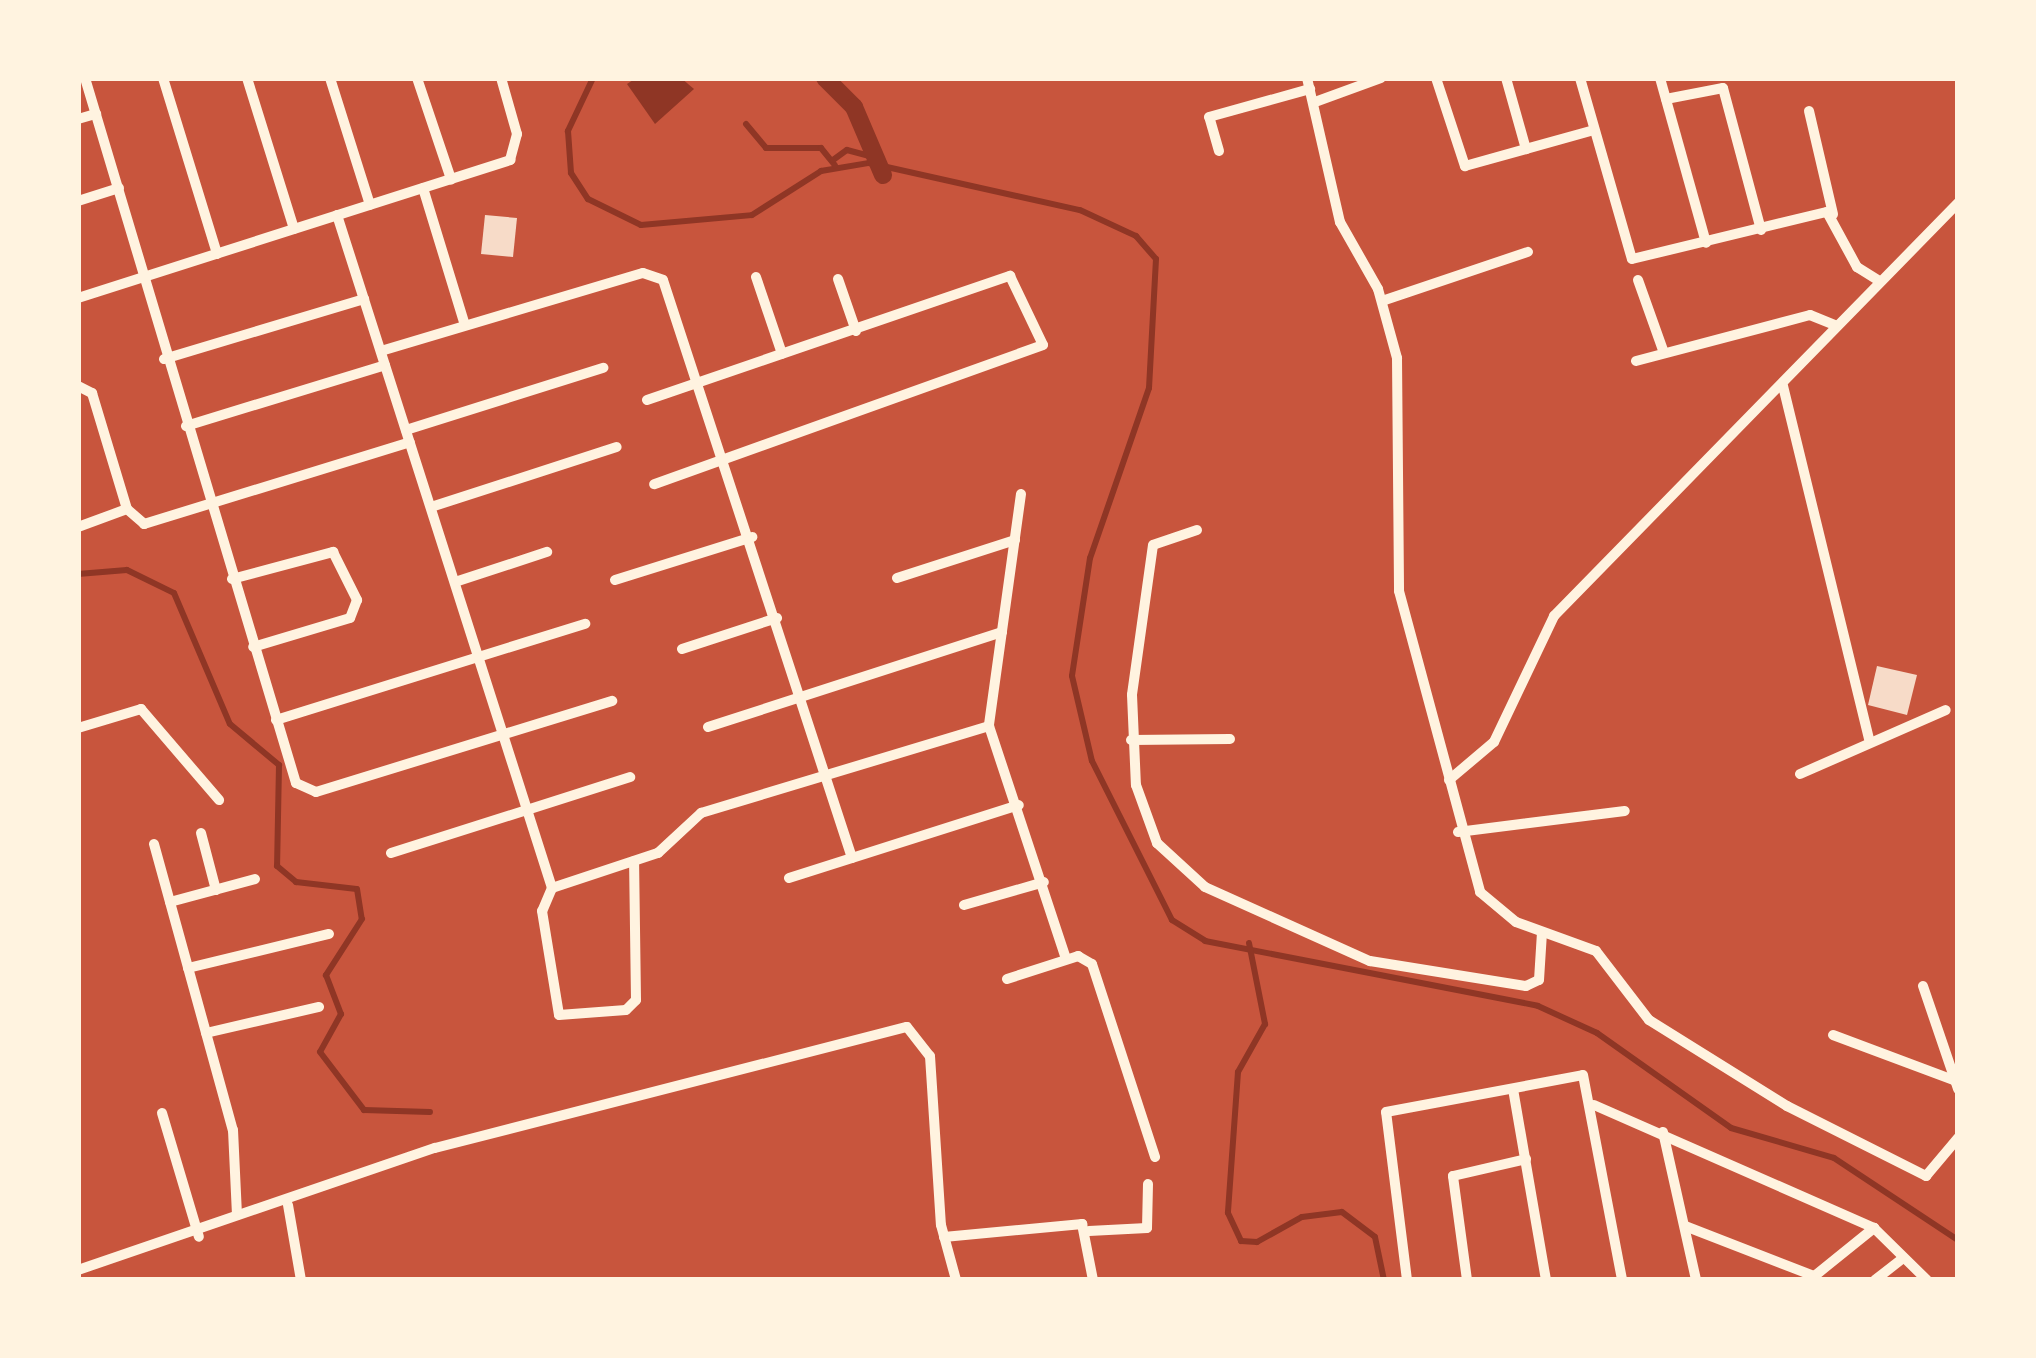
<!DOCTYPE html>
<html>
<head>
<meta charset="utf-8">
<style>
  body { margin:0 }
  #map { position:relative; width:2036px; height:1358px; overflow:hidden; background:#c8553d; font-family:"Noto Sans",sans-serif }
  div>[style] { position:absolute }
  [style*='--x'] { left:calc(var(--x)*1px); top:calc(var(--y)*1px); width:calc(var(--w)*1px); rotate:calc(var(--a)*1deg) }
  .water>* { inset:0; background:#8f3625 }
  .stream>* { height:6px; margin:-3px; padding:0 3px; transform-origin:3px; border-radius:3px; background:#8f3625 }
  .canal>* { height:18px; margin:-9px; padding:0 9px; transform-origin:9px; border-radius:9px; background:#8f3625 }
  .building>* { inset:0; background:#f7dbc8 }
  .minor>* { height:10px; margin:-5px; padding:0 5px; transform-origin:5px; border-radius:5px; background:#fff3e0 }
  span { translate:-50% -50%; white-space:nowrap; text-align:center; line-height:1.15; -webkit-text-stroke:10px #fff3e0; paint-order:stroke }
  .frame { position:absolute; inset:0; border:81px solid #fff3e0; pointer-events:none }
</style>
</head>
<body>
<div id="map">
  <div class="water">
    <i style="clip-path:polygon(636px 78px,681px 78px,694px 89px,655px 124px,627px 84px)"></i>
  </div>
  <div class="stream">
    <i style="--x:593;--y:78;--w:59;--a:115.3"></i>
    <i style="--x:568;--y:131;--w:42;--a:85.9"></i>
    <i style="--x:571;--y:173;--w:31;--a:57"></i>
    <i style="--x:588;--y:199;--w:59;--a:26.1"></i>
    <i style="--x:641;--y:225;--w:111;--a:-5.1"></i>
    <i style="--x:752;--y:215;--w:82;--a:-32.5"></i>
    <i style="--x:821;--y:171;--w:49;--a:-9.5"></i>
    <i style="--x:869;--y:163;--w:216;--a:12.6"></i>
    <i style="--x:1080;--y:210;--w:62;--a:24.9"></i>
    <i style="--x:1136;--y:236;--w:30;--a:49"></i>
    <i style="--x:1156;--y:259;--w:129;--a:93.1"></i>
    <i style="--x:1149;--y:388;--w:180;--a:109.1"></i>
    <i style="--x:1090;--y:558;--w:119;--a:98.7"></i>
    <i style="--x:1072;--y:676;--w:87;--a:76.8"></i>
    <i style="--x:1092;--y:761;--w:178;--a:63.3"></i>
    <i style="--x:1172;--y:920;--w:39;--a:32"></i>
    <i style="--x:1205;--y:941;--w:339;--a:11"></i>
    <i style="--x:1538;--y:1006;--w:65;--a:24.6"></i>
    <i style="--x:1597;--y:1033;--w:164;--a:35.3"></i>
    <i style="--x:1731;--y:1128;--w:107;--a:16.2"></i>
    <i style="--x:1834;--y:1158;--w:149;--a:33.5"></i>
    <i style="--x:746;--y:124;--w:31;--a:50"></i>
    <i style="--x:766;--y:148;--w:55;--a:0"></i>
    <i style="--x:821;--y:148;--w:22;--a:51"></i>
    <i style="--x:833;--y:160;--w:17;--a:-36"></i>
    <i style="--x:847;--y:150;--w:30;--a:15"></i>
    <i style="--x:78;--y:574;--w:49;--a:-4.7"></i>
    <i style="--x:127;--y:570;--w:52;--a:26.1"></i>
    <i style="--x:174;--y:593;--w:142;--a:66.9"></i>
    <i style="--x:230;--y:724;--w:64;--a:39.9"></i>
    <i style="--x:279;--y:765;--w:101;--a:91.1"></i>
    <i style="--x:277;--y:866;--w:25;--a:40"></i>
    <i style="--x:296;--y:882;--w:61;--a:6.5"></i>
    <i style="--x:357;--y:889;--w:30;--a:81"></i>
    <i style="--x:362;--y:919;--w:67;--a:122.7"></i>
    <i style="--x:326;--y:975;--w:42;--a:69"></i>
    <i style="--x:341;--y:1014;--w:43;--a:118.9"></i>
    <i style="--x:320;--y:1052;--w:73;--a:52.8"></i>
    <i style="--x:364;--y:1110;--w:66;--a:1.7"></i>
    <i style="--x:1249;--y:943;--w:83;--a:78.8"></i>
    <i style="--x:1265;--y:1024;--w:55;--a:119.4"></i>
    <i style="--x:1238;--y:1072;--w:141;--a:94.1"></i>
    <i style="--x:1228;--y:1213;--w:31;--a:65"></i>
    <i style="--x:1241;--y:1241;--w:16;--a:4"></i>
    <i style="--x:1257;--y:1242;--w:51;--a:-29.1"></i>
    <i style="--x:1302;--y:1217;--w:40;--a:-7.1"></i>
    <i style="--x:1342;--y:1212;--w:41;--a:37.1"></i>
    <i style="--x:1375;--y:1237;--w:44;--a:78.2"></i>
  </div>
  <div class="canal">
    <i style="--x:825;--y:78;--w:41;--a:45"></i>
    <i style="--x:854;--y:107;--w:74;--a:66.9"></i>
  </div>
  <div class="building">
    <i style="clip-path:polygon(485px 215px,517px 218px,513px 257px,481px 254px)"></i>
    <i style="clip-path:polygon(1877px 666px,1917px 675px,1907px 715px,1868px 705px)"></i>
  </div>
  <div class="minor">
    <i style="--x:85;--y:78;--w:736;--a:73.34"></i>
    <i style="--x:296;--y:783;--w:22;--a:24"></i>
    <i style="--x:316;--y:792;--w:310;--a:-17.1"></i>
    <i style="--x:163;--y:78;--w:184;--a:72.9"></i>
    <i style="--x:247;--y:78;--w:158;--a:72.7"></i>
    <i style="--x:330;--y:78;--w:133;--a:72.5"></i>
    <i style="--x:417;--y:78;--w:107;--a:71.4"></i>
    <i style="--x:1307;--y:78;--w:148;--a:77.1"></i>
    <i style="--x:1340;--y:222;--w:77;--a:60.4"></i>
    <i style="--x:1378;--y:289;--w:72;--a:74.6"></i>
    <i style="--x:1397;--y:358;--w:233;--a:89.5"></i>
    <i style="--x:1399;--y:591;--w:312;--a:74.9"></i>
    <i style="--x:1480;--y:892;--w:47;--a:39.8"></i>
    <i style="--x:1516;--y:922;--w:85;--a:19.9"></i>
    <i style="--x:1596;--y:951;--w:87;--a:52.5"></i>
    <i style="--x:1649;--y:1020;--w:163;--a:31.9"></i>
    <i style="--x:1787;--y:1106;--w:156;--a:26.7"></i>
    <i style="--x:1926;--y:1176;--w:50;--a:-49.9"></i>
    <i style="--x:1436;--y:78;--w:93;--a:71.8"></i>
    <i style="--x:1465;--y:166;--w:134;--a:-15.6"></i>
    <i style="--x:1506;--y:78;--w:74;--a:74.3"></i>
    <i style="--x:1580;--y:78;--w:188;--a:74"></i>
    <i style="--x:1632;--y:259;--w:201;--a:-13.6"></i>
    <i style="--x:1827;--y:212;--w:63;--a:61.4"></i>
    <i style="--x:1857;--y:267;--w:25;--a:32"></i>
    <i style="--x:1660;--y:78;--w:171;--a:74.4"></i>
    <i style="--x:1666;--y:99;--w:58;--a:-10.9"></i>
    <i style="--x:1723;--y:88;--w:147;--a:75"></i>
    <i style="--x:1315;--y:102;--w:70;--a:-20"></i>
    <i style="--x:1809;--y:111;--w:106;--a:76.9"></i>
    <i style="--x:78;--y:119;--w:19;--a:-16"></i>
    <i style="--x:1219;--y:151;--w:35;--a:-106"></i>
    <i style="--x:1209;--y:117;--w:105;--a:-15.5"></i>
    <i style="--x:423;--y:188;--w:143;--a:73"></i>
    <i style="--x:78;--y:201;--w:43;--a:-17.6"></i>
    <i style="--x:337;--y:215;--w:707;--a:72.28"></i>
    <i style="--x:552;--y:888;--w:25;--a:113"></i>
    <i style="--x:542;--y:911;--w:105;--a:80.7"></i>
    <i style="--x:559;--y:1015;--w:67;--a:-4.3"></i>
    <i style="--x:626;--y:1010;--w:14;--a:-45"></i>
    <i style="--x:636;--y:1000;--w:139;--a:-90.8"></i>
    <i style="--x:756;--y:277;--w:81;--a:71.3"></i>
    <i style="--x:838;--y:279;--w:55;--a:70.9"></i>
    <i style="--x:1638;--y:280;--w:77;--a:70.4"></i>
    <i style="--x:78;--y:298;--w:454;--a:-17.7"></i>
    <i style="--x:510;--y:160;--w:27;--a:-75"></i>
    <i style="--x:517;--y:134;--w:58;--a:-105.9"></i>
    <i style="--x:1382;--y:301;--w:154;--a:-18.6"></i>
    <i style="--x:381;--y:351;--w:273;--a:-16.6"></i>
    <i style="--x:643;--y:273;--w:21;--a:19"></i>
    <i style="--x:663;--y:280;--w:608;--a:71.89"></i>
    <i style="--x:164;--y:359;--w:209;--a:-16.7"></i>
    <i style="--x:1636;--y:361;--w:180;--a:-14.8"></i>
    <i style="--x:1810;--y:315;--w:29;--a:22"></i>
    <i style="--x:78;--y:386;--w:16;--a:27"></i>
    <i style="--x:92;--y:393;--w:121;--a:73.2"></i>
    <i style="--x:127;--y:509;--w:23;--a:41"></i>
    <i style="--x:144;--y:524;--w:278;--a:-17.1"></i>
    <i style="--x:1783;--y:386;--w:366;--a:76.3"></i>
    <i style="--x:647;--y:400;--w:384;--a:-18.9"></i>
    <i style="--x:1010;--y:276;--w:76;--a:64.4"></i>
    <i style="--x:1043;--y:345;--w:413;--a:160.3"></i>
    <i style="--x:186;--y:426;--w:208;--a:-17"></i>
    <i style="--x:406;--y:430;--w:207;--a:-17.5"></i>
    <i style="--x:1021;--y:494;--w:234;--a:97.9"></i>
    <i style="--x:989;--y:726;--w:245;--a:71.7"></i>
    <i style="--x:431;--y:507;--w:195;--a:-17.9"></i>
    <i style="--x:78;--y:527;--w:52;--a:-20.2"></i>
    <i style="--x:1197;--y:530;--w:46;--a:161.2"></i>
    <i style="--x:1153;--y:545;--w:151;--a:98"></i>
    <i style="--x:1132;--y:695;--w:90;--a:87.5"></i>
    <i style="--x:1136;--y:785;--w:62;--a:70.1"></i>
    <i style="--x:1157;--y:843;--w:65;--a:42.5"></i>
    <i style="--x:1205;--y:887;--w:181;--a:24.2"></i>
    <i style="--x:1370;--y:961;--w:158;--a:9.1"></i>
    <i style="--x:1526;--y:986;--w:14;--a:-25"></i>
    <i style="--x:1539;--y:980;--w:48;--a:-86.4"></i>
    <i style="--x:897;--y:578;--w:124;--a:-17.9"></i>
    <i style="--x:232;--y:579;--w:105;--a:-15"></i>
    <i style="--x:333;--y:552;--w:54;--a:63.4"></i>
    <i style="--x:357;--y:600;--w:19;--a:111"></i>
    <i style="--x:350;--y:618;--w:101;--a:163.4"></i>
    <i style="--x:615;--y:580;--w:144;--a:-17.4"></i>
    <i style="--x:455;--y:582;--w:97;--a:-18.1"></i>
    <i style="--x:682;--y:649;--w:100;--a:-18.1"></i>
    <i style="--x:276;--y:720;--w:324;--a:-17.3"></i>
    <i style="--x:708;--y:727;--w:309;--a:-17.9"></i>
    <i style="--x:78;--y:728;--w:66;--a:-16.8"></i>
    <i style="--x:141;--y:709;--w:120;--a:49.4"></i>
    <i style="--x:1131;--y:740;--w:99;--a:-0.6"></i>
    <i style="--x:1800;--y:774;--w:159;--a:-23.7"></i>
    <i style="--x:1449;--y:780;--w:59;--a:-40.2"></i>
    <i style="--x:1494;--y:742;--w:140;--a:-64.5"></i>
    <i style="--x:1554;--y:616;--w:578;--a:-45.63"></i>
    <i style="--x:1458;--y:832;--w:168;--a:-7.2"></i>
    <i style="--x:201;--y:833;--w:59;--a:75.3"></i>
    <i style="--x:154;--y:844;--w:297;--a:74.6"></i>
    <i style="--x:233;--y:1130;--w:85;--a:87.3"></i>
    <i style="--x:391;--y:853;--w:251;--a:-17.6"></i>
    <i style="--x:789;--y:878;--w:241;--a:-17.6"></i>
    <i style="--x:552;--y:888;--w:112;--a:-18.3"></i>
    <i style="--x:658;--y:853;--w:59;--a:-42.9"></i>
    <i style="--x:701;--y:813;--w:301;--a:-16.8"></i>
    <i style="--x:170;--y:902;--w:88;--a:-15.1"></i>
    <i style="--x:964;--y:905;--w:83;--a:-16"></i>
    <i style="--x:188;--y:968;--w:145;--a:-13.6"></i>
    <i style="--x:1007;--y:979;--w:75;--a:-17.9"></i>
    <i style="--x:1078;--y:956;--w:16;--a:30"></i>
    <i style="--x:1092;--y:964;--w:203;--a:71.9"></i>
    <i style="--x:1923;--y:986;--w:109;--a:71.2"></i>
    <i style="--x:206;--y:1033;--w:116;--a:-13"></i>
    <i style="--x:1833;--y:1035;--w:131;--a:20.5"></i>
    <i style="--x:1513;--y:1089;--w:194;--a:80.2"></i>
    <i style="--x:1594;--y:1105;--w:306;--a:23.7"></i>
    <i style="--x:1874;--y:1228;--w:74;--a:44.5"></i>
    <i style="--x:162;--y:1113;--w:129;--a:73.4"></i>
    <i style="--x:1663;--y:1132;--w:152;--a:77.4"></i>
    <i style="--x:288;--y:1205;--w:76;--a:80.2"></i>
    <i style="--x:1685;--y:1226;--w:138;--a:21.2"></i>
    <i style="--x:1089;--y:1231;--w:58;--a:-3"></i>
    <i style="--x:1147;--y:1228;--w:44;--a:-88.7"></i>
    <i style="--x:944;--y:1237;--w:139;--a:-5.4"></i>
    <i style="--x:1082;--y:1224;--w:57;--a:78.9"></i>
    <i style="--x:78;--y:1270;--w:377;--a:-18.9"></i>
    <i style="--x:435;--y:1148;--w:487;--a:-14.4"></i>
    <i style="--x:907;--y:1027;--w:37;--a:52"></i>
    <i style="--x:930;--y:1056;--w:169;--a:86.3"></i>
    <i style="--x:941;--y:1225;--w:57;--a:74.7"></i>
    <i style="--x:1812;--y:1278;--w:80;--a:-38.9"></i>
    <i style="--x:1407;--y:1280;--w:169;--a:-97.1"></i>
    <i style="--x:1386;--y:1112;--w:200;--a:-10.6"></i>
    <i style="--x:1583;--y:1075;--w:209;--a:79.2"></i>
    <i style="--x:1467;--y:1280;--w:105;--a:-97.7"></i>
    <i style="--x:1453;--y:1176;--w:75;--a:-13.1"></i>
    <i style="--x:1875;--y:1280;--w:36;--a:-38"></i>
  </div>
  <div class="frame"></div>
</div>
</body>
</html>
